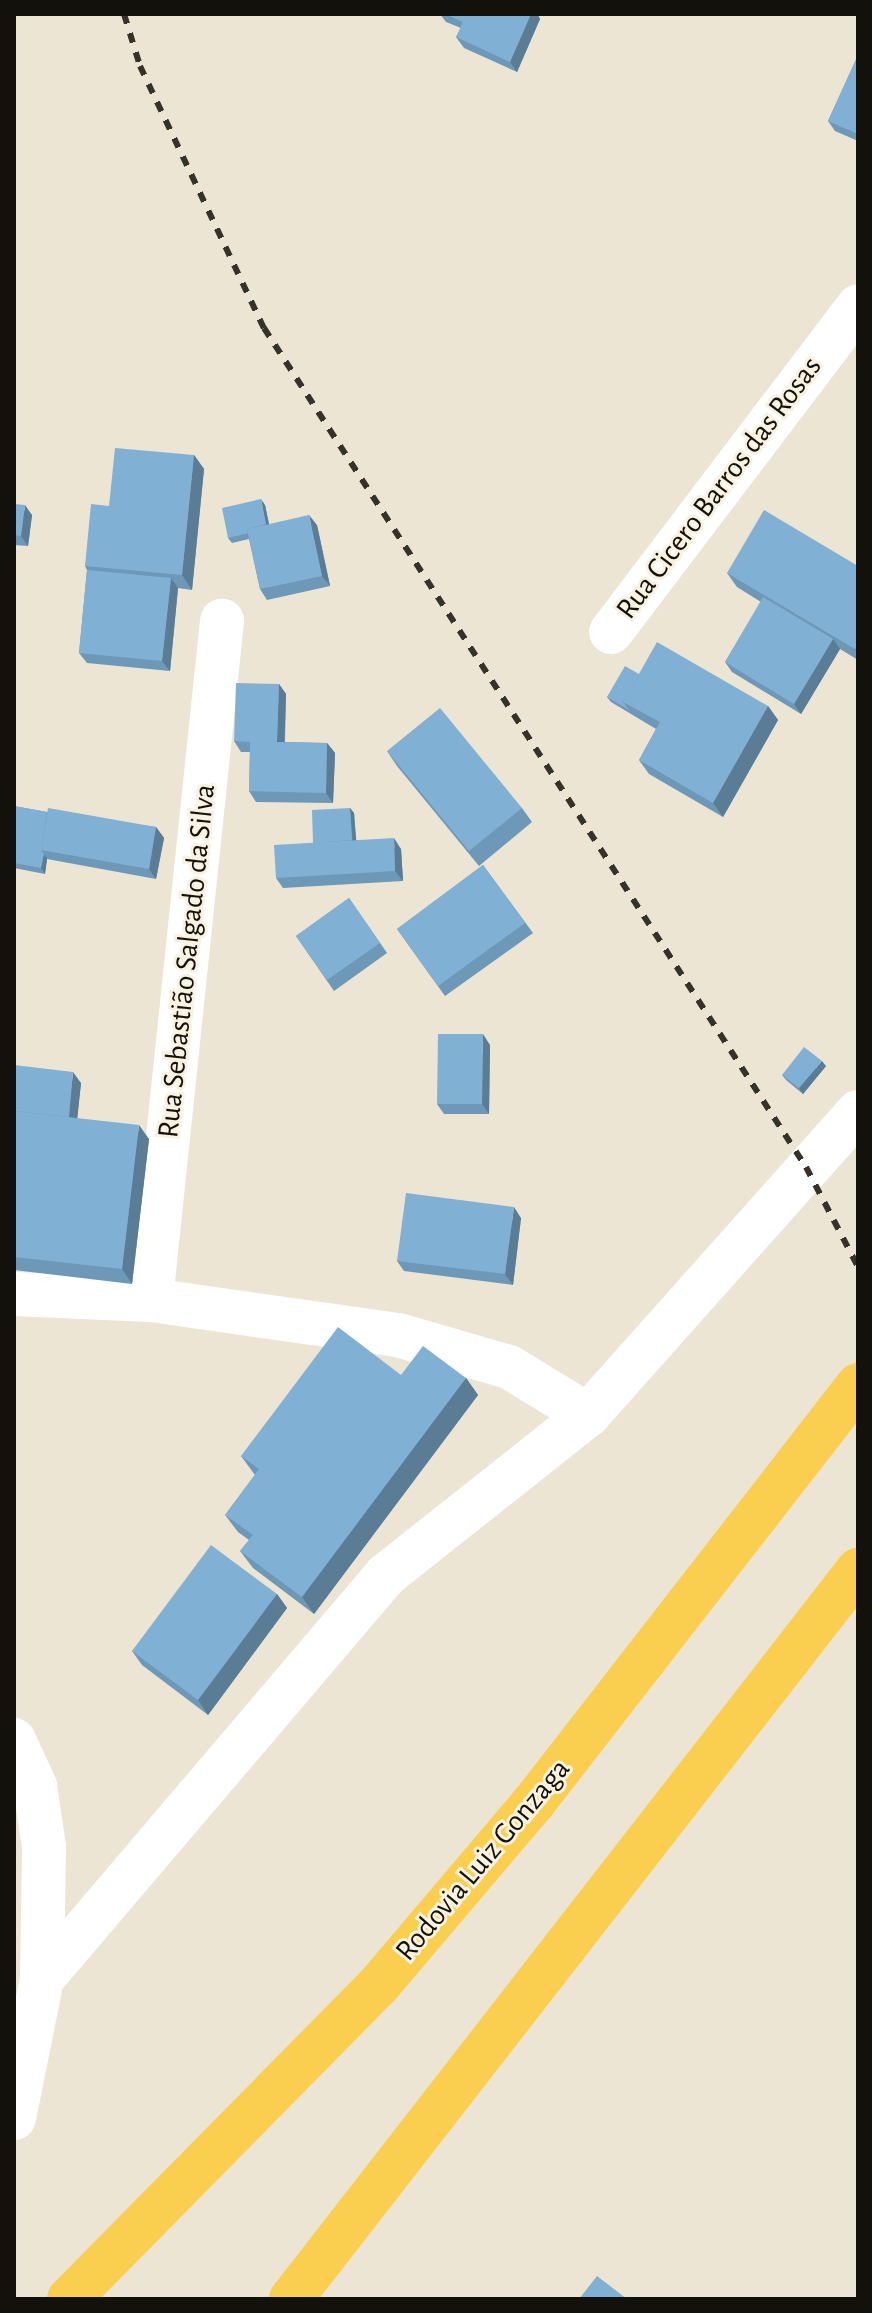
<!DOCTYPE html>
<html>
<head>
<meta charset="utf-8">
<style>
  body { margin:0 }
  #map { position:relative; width:872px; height:2313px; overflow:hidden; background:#ece5d3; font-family:"Alegreya Sans",sans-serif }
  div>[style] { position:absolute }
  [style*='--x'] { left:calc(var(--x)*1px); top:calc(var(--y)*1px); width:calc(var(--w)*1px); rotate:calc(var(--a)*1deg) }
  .minor>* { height:44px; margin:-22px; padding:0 22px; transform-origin:22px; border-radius:22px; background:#fff }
  .secondary>* { height:44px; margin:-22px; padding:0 22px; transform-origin:22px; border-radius:22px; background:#fff }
  .trunk>* { height:44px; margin:-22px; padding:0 22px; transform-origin:22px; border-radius:22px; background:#face4f }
  .rail>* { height:6px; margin-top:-3px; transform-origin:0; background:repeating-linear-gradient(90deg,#35322a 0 10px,transparent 0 20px) }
  .wall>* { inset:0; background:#6e98b7 }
  .shaded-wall>* { inset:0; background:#5a7c95 }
  .building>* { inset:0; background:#80b1d5 }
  span { translate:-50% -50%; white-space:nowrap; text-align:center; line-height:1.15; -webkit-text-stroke:6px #faf2e0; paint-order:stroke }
  .street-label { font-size:30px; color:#13110b }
  .frame { position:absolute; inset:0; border:16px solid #13110b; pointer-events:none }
</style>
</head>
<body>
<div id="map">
  <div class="minor">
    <i style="--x:611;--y:632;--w:409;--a:-52.8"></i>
    <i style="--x:14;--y:1294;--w:137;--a:2.5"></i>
    <i style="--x:151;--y:1300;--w:249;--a:8.1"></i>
    <i style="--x:398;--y:1335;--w:116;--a:16.1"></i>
    <i style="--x:509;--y:1367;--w:92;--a:31.3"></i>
    <i style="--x:151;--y:1300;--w:683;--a:-84.03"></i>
    <i style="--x:42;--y:1979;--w:531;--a:-49.59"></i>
    <i style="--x:386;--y:1575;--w:258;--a:-38.4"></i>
    <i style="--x:588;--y:1415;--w:406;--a:-48.3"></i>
  </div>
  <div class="secondary">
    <i style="--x:14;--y:1740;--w:51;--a:65.5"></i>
    <i style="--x:35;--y:1786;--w:62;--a:81.6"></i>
    <i style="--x:44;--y:1847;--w:132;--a:90.9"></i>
    <i style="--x:42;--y:1979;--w:142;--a:101.4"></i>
  </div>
  <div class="trunk">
    <i style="--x:69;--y:2299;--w:438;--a:-45.4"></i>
    <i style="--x:377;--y:1987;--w:243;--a:-49.7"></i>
    <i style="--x:534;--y:1802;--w:528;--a:-52.15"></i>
    <i style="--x:291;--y:2299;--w:924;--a:-52.13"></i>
  </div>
  <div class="rail">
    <i style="--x:124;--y:14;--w:54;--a:72.9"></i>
    <i style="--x:140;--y:66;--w:290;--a:64.7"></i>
    <i style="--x:264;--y:328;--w:999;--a:57.14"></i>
    <i style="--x:806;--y:1167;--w:113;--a:62.5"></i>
  </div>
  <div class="wall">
    <i style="clip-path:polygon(440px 14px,537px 14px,540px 19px,517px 72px,464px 48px,456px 37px,461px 28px,446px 22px)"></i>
    <i style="clip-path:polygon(858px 55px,858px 141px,835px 131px,828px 121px)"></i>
    <i style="clip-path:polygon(194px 455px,204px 469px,192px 590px,178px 588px,170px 671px,87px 663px,79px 653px,87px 570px,85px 566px,109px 506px)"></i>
    <i style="clip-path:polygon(14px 504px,32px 515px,28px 546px,14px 545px)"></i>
    <i style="clip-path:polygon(265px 505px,269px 524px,317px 525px,330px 586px,267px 600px,260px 589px,249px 539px,232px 543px,228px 538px)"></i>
    <i style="clip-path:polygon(858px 566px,858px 660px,840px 649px,801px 714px,732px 672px,725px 662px,761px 602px,737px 587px,727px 573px)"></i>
    <i style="clip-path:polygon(639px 674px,768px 706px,778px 720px,723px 817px,649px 774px,639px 760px,656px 729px,611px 702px,607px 697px)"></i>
    <i style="clip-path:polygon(279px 684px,286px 694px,285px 742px,327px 743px,335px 753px,333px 803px,256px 802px,249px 791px,250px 752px,241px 752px,234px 741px)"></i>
    <i style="clip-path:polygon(387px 751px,522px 808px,532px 822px,479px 866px,397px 766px)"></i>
    <i style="clip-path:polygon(14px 806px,47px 812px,156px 827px,164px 838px,156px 879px,47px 859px,45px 874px,14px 868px)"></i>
    <i style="clip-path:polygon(350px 808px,354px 813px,356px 840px,401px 849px,403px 881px,283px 888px,276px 878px)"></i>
    <i style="clip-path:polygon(483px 865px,533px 933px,445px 996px,397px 929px)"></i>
    <i style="clip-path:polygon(349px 898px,387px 953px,334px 991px,296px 936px)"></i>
    <i style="clip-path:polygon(490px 1045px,489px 1114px,444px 1114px,437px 1104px)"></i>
    <i style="clip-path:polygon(14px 1065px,81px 1083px,77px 1118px,149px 1139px,132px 1284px,14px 1270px)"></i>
    <i style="clip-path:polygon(826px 1066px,803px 1094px,786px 1080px,782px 1075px)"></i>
    <i style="clip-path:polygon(521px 1218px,513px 1285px,404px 1271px,397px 1261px)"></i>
    <i style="clip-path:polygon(401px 1375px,466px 1378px,478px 1395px,314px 1614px,253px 1568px,240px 1551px,249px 1540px,238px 1532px,225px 1515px,255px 1475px,241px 1456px)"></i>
    <i style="clip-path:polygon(277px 1594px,287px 1608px,208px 1715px,142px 1665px,132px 1651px)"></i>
  </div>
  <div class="shaded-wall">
    <i style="clip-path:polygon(531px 14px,537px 14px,540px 19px,517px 72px,510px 62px)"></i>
    <i style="clip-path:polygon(194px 455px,204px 469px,192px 590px,182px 575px)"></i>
    <i style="clip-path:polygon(261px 499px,265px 505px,271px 534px,267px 529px)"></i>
    <i style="clip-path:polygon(25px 505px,32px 515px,28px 546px,21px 536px)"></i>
    <i style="clip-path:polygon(309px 515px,317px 525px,330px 586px,322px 576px)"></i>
    <i style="clip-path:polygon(171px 578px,178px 588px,170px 671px,162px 661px)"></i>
    <i style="clip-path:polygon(833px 639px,840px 649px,801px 714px,794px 704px)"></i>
    <i style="clip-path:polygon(279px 684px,286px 694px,284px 752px,277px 742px)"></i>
    <i style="clip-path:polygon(768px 706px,778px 720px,723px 817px,713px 803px)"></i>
    <i style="clip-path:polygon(327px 743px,335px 753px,333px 803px,326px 793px)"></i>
    <i style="clip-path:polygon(350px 808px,354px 813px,357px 851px,353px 846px)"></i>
    <i style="clip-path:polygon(156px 827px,164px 838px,156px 879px,149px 869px)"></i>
    <i style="clip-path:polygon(394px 838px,401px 849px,403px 881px,395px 871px)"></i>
    <i style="clip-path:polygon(44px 854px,47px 859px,45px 874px,41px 868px)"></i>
    <i style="clip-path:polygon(483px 1034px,490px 1045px,489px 1114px,482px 1104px)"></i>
    <i style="clip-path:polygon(822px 1061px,826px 1066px,803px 1094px,799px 1088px)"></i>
    <i style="clip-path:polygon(73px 1072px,81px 1083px,76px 1131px,68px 1121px)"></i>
    <i style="clip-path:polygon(139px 1125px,149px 1139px,132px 1284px,122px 1269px)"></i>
    <i style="clip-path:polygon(514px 1207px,521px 1218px,513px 1285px,505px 1274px)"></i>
    <i style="clip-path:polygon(466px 1378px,478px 1395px,314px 1614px,302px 1597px)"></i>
    <i style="clip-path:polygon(277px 1594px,287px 1608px,208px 1715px,198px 1700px)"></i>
  </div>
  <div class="building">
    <i style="clip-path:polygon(445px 14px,531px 14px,510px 62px,456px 37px,463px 22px)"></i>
    <i style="clip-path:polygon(858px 55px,858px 134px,828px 121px)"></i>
    <i style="clip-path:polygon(115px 448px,194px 455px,182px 575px,85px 566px,91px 504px,109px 506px)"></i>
    <i style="clip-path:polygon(261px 499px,266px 524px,247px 529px,248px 533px,228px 538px,222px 508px)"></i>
    <i style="clip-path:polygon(14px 504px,25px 505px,21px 536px,14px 535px)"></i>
    <i style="clip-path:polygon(764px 510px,858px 566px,858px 644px,855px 649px,727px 573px)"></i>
    <i style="clip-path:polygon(309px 515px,322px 576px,260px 589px,247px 529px)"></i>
    <i style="clip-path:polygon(87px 570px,171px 578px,162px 661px,79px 653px)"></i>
    <i style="clip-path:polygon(763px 597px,833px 639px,794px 704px,725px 662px)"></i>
    <i style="clip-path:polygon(657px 642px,768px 706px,713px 803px,639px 760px,660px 722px,623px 702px)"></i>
    <i style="clip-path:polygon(625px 666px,639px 674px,623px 702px,629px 710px,607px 697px)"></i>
    <i style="clip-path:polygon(236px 683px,279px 684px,277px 742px,327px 743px,326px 793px,249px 791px,250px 742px,234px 741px)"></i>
    <i style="clip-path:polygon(440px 708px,522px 808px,469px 851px,387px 751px)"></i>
    <i style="clip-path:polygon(14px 806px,47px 812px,41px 850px,44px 854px,41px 868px,14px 863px)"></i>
    <i style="clip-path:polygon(48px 808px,156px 827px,149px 869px,41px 850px)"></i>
    <i style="clip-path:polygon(350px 808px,352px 840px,313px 843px,312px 810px)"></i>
    <i style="clip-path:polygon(394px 838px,395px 871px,276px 878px,274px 845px)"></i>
    <i style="clip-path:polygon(483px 865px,525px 923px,438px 986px,397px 929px)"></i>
    <i style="clip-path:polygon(349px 898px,380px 943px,327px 980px,296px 936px)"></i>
    <i style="clip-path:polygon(438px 1034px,483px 1034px,482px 1104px,437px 1104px)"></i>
    <i style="clip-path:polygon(804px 1047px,822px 1061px,799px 1088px,782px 1075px)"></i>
    <i style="clip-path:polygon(14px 1065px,73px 1072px,69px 1117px,14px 1111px)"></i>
    <i style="clip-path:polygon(14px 1111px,139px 1125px,122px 1269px,14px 1257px)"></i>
    <i style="clip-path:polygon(406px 1193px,514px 1207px,505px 1274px,397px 1261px)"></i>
    <i style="clip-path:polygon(338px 1327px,401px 1375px,423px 1346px,466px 1378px,302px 1597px,240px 1551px,253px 1535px,225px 1515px,259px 1469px,241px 1456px)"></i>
    <i style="clip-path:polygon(211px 1545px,277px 1594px,198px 1700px,132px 1651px)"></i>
    <i style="clip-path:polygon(597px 2276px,627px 2299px,579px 2299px)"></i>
  </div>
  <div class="street-label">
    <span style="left:719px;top:488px;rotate:-53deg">Rua Cicero Barros das Rosas</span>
    <span style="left:187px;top:961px;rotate:-84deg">Rua Sebastião Salgado da Silva</span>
    <span style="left:483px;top:1860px;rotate:-50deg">Rodovia Luiz Gonzaga</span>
  </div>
  <div class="frame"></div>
</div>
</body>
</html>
